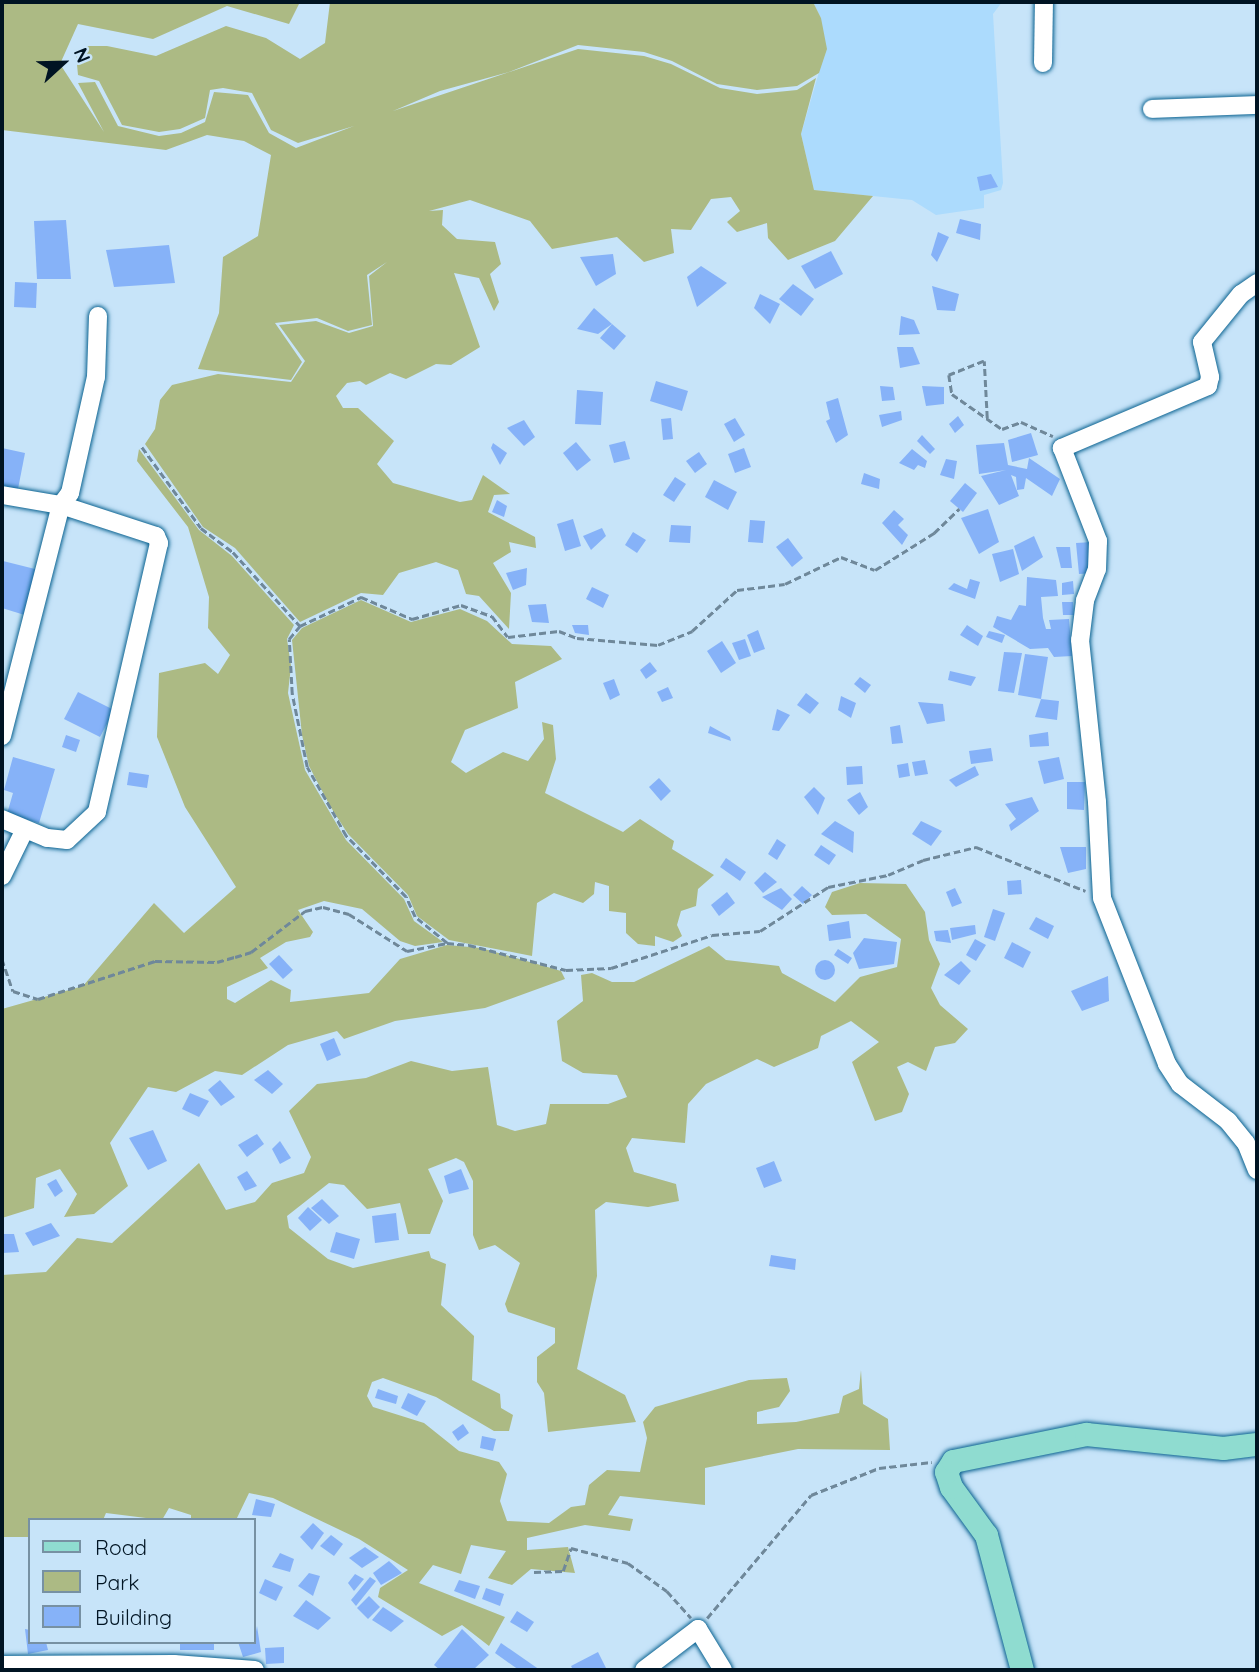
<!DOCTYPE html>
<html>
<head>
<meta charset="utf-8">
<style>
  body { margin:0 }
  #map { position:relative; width:1259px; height:1672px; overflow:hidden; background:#c7e4f9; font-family:Quicksand,sans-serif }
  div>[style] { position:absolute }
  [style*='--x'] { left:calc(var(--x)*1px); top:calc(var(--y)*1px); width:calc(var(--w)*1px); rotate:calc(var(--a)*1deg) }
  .built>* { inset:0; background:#acdbfd }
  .green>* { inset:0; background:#acba84 }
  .building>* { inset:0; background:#86b2f8 }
  .round { border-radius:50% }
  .path>* { height:2.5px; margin-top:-1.25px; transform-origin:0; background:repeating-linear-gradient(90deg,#6f889a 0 7px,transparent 0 10.5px) }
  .roads { filter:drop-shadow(0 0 2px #0b6391) drop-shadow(0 0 2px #0b6391) }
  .minor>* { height:18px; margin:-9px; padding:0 9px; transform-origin:9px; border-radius:9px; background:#fff }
  .major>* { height:23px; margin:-11.5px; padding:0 11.5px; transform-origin:11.5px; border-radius:11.5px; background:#8fdcd0 }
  span { translate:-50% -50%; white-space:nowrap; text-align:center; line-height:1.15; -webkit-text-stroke:5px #c7e4f9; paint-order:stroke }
  .frame { position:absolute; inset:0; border:4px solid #001423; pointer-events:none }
  .legend { position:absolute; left:28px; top:1518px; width:228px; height:126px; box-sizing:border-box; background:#c7e4f9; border:2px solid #7791a3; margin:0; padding:9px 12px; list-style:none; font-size:21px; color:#001423 }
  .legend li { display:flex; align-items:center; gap:14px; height:35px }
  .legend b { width:35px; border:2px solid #7791a3 }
  .north { position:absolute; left:28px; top:28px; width:70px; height:70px; -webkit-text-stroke:5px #c7e4f9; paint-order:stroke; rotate:68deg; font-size:19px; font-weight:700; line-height:28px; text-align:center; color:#001423 }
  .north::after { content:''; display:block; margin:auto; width:24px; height:32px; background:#001423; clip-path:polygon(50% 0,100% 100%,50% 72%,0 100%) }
</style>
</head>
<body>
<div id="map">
  <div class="built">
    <i style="clip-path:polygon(813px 2px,1002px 2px,993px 14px,1003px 183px,1001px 190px,984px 195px,984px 208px,936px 215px,912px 200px,814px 190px,801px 134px,819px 72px,821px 18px)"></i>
  </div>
  <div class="green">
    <i style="clip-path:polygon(2px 2px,300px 2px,289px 24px,227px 6px,153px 39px,78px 24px,60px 64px,104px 132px,78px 83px,95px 82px,118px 126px,159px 136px,181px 133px,205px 122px,214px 92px,248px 95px,269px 133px,296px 148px,354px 126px,298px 143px,271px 130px,252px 93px,223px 88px,210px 90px,205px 118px,180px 129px,159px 132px,122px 125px,99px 81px,78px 75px,76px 54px,87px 46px,107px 46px,156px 56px,226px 26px,266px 38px,300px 59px,325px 43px,330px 2px,813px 2px,821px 18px,827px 49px,819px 73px,797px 86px,757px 90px,717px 84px,672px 61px,644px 52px,578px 45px,509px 72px,440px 91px,393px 111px,578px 49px,644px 56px,671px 64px,720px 88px,757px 94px,797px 90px,816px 78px,801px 134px,814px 190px,873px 196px,835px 241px,788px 260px,768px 238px,767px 223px,737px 232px,727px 222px,740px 211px,731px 197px,711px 199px,691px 230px,671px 229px,674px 253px,644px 262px,617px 237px,552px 249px,530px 221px,470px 200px,429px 211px,443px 210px,442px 225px,457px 239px,495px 242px,501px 264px,490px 274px,499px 302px,494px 311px,479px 278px,454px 273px,480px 347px,451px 365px,436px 364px,406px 379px,390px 373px,366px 385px,360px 381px,347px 383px,336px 396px,343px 408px,358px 408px,394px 441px,377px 464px,393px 483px,460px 502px,472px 500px,483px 475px,510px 494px,494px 495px,488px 512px,535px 537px,536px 548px,509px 542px,511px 552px,493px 563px,511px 593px,509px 629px,479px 596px,466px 594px,458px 570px,436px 562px,399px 573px,383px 595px,361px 593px,300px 622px,235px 548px,203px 527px,145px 444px,155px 429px,160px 400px,172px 385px,218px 374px,291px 382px,305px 361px,279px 325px,316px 321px,349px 333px,373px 326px,369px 276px,387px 262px,367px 275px,372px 325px,348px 331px,317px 318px,275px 323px,302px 362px,291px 380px,198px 369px,219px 313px,223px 257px,258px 236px,271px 155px,244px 141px,207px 135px,166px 150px,2px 130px)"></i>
    <i style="clip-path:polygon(139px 449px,199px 530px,232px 556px,294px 625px,287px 639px,291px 666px,288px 693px,305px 770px,346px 840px,404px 899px,414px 921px,443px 942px,415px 946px,400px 941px,362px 909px,324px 901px,298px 910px,313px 932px,310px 937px,286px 942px,260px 958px,268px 968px,227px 987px,227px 999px,235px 1003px,271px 980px,291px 990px,290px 1002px,369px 993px,400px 959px,447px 945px,481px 948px,551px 968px,561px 971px,565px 979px,485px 1008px,395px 1021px,344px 1039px,337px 1031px,288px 1045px,242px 1075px,215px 1071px,176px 1092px,148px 1087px,110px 1143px,128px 1186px,94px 1214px,64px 1217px,77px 1194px,60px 1169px,36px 1178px,34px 1208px,2px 1218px,2px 1009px,83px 986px,154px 903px,184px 933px,236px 887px,185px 807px,157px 737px,159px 673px,205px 663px,218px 674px,230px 655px,208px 628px,209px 597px,188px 527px,137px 461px)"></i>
    <i style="clip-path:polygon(361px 600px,411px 622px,460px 609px,487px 621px,512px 644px,551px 646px,562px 659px,515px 682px,518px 708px,465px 730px,451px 762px,466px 773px,503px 752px,528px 761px,544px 739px,542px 722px,553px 725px,556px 759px,545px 793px,623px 832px,640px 819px,674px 841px,672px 849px,714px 875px,698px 889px,696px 906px,681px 911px,677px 925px,682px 936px,673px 942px,655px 936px,655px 946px,638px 944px,626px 933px,626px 913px,609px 911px,609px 886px,595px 882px,594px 894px,583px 903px,554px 893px,537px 903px,532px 956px,449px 940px,417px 916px,408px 895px,348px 834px,330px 806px,309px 766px,302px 735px,292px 640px,302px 628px)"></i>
    <i style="clip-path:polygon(860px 883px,906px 884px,925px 912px,929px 940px,940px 964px,931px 988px,940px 1005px,968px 1029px,955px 1043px,935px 1047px,926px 1071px,908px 1062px,897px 1067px,909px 1094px,902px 1112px,875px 1121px,852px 1062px,879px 1042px,851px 1021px,821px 1036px,818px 1048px,774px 1067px,757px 1059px,706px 1084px,688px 1104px,685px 1143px,632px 1138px,626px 1148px,634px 1172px,676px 1184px,679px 1201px,648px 1207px,606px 1202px,595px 1210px,597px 1276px,577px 1369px,625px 1395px,636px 1422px,548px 1432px,544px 1393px,537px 1382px,537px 1357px,555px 1343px,555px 1328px,508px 1312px,505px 1304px,520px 1263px,495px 1245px,479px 1250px,473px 1235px,473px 1181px,464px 1162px,456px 1158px,428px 1169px,443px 1201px,430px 1234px,408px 1234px,400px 1203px,367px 1209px,344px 1185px,329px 1183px,287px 1216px,289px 1228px,328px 1259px,353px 1268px,429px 1251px,431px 1258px,446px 1264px,441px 1305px,474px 1336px,472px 1380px,500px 1394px,501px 1408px,513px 1415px,509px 1431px,494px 1431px,436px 1397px,383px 1378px,372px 1382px,367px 1396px,373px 1407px,424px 1423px,459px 1451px,499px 1462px,507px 1474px,500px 1501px,507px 1521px,549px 1523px,571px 1507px,585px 1505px,589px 1485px,607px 1470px,640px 1472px,647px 1438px,643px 1422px,655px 1407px,749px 1380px,787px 1378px,790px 1391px,779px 1407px,757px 1412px,757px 1424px,796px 1422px,839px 1413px,843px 1396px,859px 1389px,861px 1370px,863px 1404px,888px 1419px,890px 1450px,798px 1449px,705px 1468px,705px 1505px,620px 1496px,608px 1515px,633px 1519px,630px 1531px,585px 1525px,527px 1538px,527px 1550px,568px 1547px,575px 1573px,531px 1569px,512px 1585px,488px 1578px,506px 1551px,471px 1545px,461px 1574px,433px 1565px,419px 1583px,505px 1617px,489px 1646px,462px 1625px,442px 1636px,378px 1597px,380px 1588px,408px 1570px,359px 1539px,273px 1498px,249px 1493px,236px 1520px,191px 1520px,191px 1515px,169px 1508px,162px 1520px,106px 1513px,103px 1520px,30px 1520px,30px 1537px,2px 1537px,2px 1275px,46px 1272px,77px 1238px,112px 1243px,199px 1163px,226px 1210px,255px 1202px,272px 1183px,304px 1173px,311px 1157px,289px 1111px,317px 1084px,366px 1078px,411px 1061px,452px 1071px,488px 1067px,497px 1125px,515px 1131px,546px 1124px,550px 1104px,608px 1104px,627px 1097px,617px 1075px,583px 1073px,562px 1061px,557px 1021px,583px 1001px,581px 975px,592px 973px,612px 982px,634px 982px,709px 946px,726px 960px,779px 966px,782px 973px,835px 1002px,860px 977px,897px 967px,901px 939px,866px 914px,832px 915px,825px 907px,832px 892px)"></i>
  </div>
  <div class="building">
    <i style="clip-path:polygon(991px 174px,998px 187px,980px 191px,977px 177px)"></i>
    <i style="clip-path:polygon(960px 219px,981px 224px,980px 240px,956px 233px)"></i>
    <i style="clip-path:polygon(66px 220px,71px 279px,37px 279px,34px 221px)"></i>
    <i style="clip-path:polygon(938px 232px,949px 237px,937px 262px,931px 255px)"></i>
    <i style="clip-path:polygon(169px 245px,175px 283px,114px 287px,106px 250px)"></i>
    <i style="clip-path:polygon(831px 251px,843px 274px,815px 289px,801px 266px)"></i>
    <i style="clip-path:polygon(613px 254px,616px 274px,596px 286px,580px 257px)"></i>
    <i style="clip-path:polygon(701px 266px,727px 283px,697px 307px,687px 277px)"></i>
    <i style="clip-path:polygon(15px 282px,37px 283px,36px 308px,14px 307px)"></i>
    <i style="clip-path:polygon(793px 284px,814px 299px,801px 316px,779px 299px)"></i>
    <i style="clip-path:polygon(932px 286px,959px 294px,955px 311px,937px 310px)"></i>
    <i style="clip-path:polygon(760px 294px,780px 304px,770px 324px,754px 308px)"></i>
    <i style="clip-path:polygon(594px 308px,612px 324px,598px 334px,577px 329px)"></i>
    <i style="clip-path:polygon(901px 316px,914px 320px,920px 334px,899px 335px)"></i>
    <i style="clip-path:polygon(612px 324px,626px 336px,614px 350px,600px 338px)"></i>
    <i style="clip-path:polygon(897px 347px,913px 347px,920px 364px,900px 368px)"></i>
    <i style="clip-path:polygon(656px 381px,688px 391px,682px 411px,650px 401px)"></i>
    <i style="clip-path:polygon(880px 386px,893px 387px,895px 400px,882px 401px)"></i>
    <i style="clip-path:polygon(922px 386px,944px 387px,944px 404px,926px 406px)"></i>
    <i style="clip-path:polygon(577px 390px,603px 392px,601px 425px,575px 424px)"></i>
    <i style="clip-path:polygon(838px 398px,848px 435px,836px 443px,826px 421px,830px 419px,826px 402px)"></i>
    <i style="clip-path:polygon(901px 411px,902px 420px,882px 427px,879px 415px)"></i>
    <i style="clip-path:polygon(958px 416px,964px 425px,955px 433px,949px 424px)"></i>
    <i style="clip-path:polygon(671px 418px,673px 439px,663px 440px,661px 419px)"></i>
    <i style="clip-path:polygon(735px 418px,745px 435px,734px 442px,724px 424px)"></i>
    <i style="clip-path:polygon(524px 420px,535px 437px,524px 446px,507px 428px)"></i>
    <i style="clip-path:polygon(1031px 433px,1038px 455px,1012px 462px,1008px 440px)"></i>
    <i style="clip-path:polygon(922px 435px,935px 449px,930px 454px,917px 441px)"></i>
    <i style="clip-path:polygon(625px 441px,630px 459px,614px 463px,609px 445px)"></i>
    <i style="clip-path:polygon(576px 442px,591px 460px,577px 471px,563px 453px)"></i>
    <i style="clip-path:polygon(493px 443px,507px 453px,500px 465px,491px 448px)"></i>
    <i style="clip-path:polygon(1004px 443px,1008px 465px,1027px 469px,1029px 458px,1060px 479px,1052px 496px,1026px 478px,1024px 489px,1017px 490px,1016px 477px,1011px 475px,1019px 496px,999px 505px,981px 476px,1006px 470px,979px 474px,976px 445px)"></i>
    <i style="clip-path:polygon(2px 448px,25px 453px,18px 489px,2px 486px)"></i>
    <i style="clip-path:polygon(744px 448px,751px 467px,735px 473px,728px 454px)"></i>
    <i style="clip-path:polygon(912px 449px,927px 461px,925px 468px,918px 465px,914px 470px,899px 463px)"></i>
    <i style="clip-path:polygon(699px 452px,707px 464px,695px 473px,686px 461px)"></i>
    <i style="clip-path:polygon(946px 459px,957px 461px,954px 479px,940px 475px)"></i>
    <i style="clip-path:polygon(864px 473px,880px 479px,879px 489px,861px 484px)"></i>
    <i style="clip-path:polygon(675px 477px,686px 484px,674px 502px,663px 495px)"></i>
    <i style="clip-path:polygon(714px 480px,737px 492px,728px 510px,705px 497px)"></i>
    <i style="clip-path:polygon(965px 483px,977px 493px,963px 512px,950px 501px)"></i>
    <i style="clip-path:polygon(497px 500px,507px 506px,504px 517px,492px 512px)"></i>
    <i style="clip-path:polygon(988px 509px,999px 542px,979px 554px,961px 518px)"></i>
    <i style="clip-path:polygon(894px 510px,904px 519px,898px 525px,908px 535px,902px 545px,882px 523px)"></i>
    <i style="clip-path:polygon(573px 519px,581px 546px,565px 551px,557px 524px)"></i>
    <i style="clip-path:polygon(750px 520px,765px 521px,763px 543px,748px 542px)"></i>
    <i style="clip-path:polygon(671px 525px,691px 526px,690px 543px,669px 542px)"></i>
    <i style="clip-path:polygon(602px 528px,606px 536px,591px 550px,583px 536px)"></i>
    <i style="clip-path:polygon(633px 532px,646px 540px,637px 553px,625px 545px)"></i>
    <i style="clip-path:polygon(1034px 536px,1043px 557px,1022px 571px,1014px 546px)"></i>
    <i style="clip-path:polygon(788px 538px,803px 558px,792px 567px,776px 547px)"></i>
    <i style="clip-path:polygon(1092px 542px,1096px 573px,1079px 574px,1076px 543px)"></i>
    <i style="clip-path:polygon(1056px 547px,1070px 547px,1072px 568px,1061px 568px)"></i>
    <i style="clip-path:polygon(1013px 549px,1019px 574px,1000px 582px,992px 554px)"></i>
    <i style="clip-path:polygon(3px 561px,43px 571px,31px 617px,2px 608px)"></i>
    <i style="clip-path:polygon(527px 568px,526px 585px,513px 590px,506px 573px)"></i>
    <i style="clip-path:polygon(1027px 577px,1056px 580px,1058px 596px,1041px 597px,1043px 618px,1046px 629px,1051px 629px,1049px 620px,1069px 619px,1072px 656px,1054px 657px,1048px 648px,1030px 649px,993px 627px,997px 616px,1011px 620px,1019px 605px,1026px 606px)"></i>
    <i style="clip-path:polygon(970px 579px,980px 582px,975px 599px,948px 589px,954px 583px,967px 589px)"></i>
    <i style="clip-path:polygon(1073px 581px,1074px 594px,1062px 595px,1062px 583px)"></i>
    <i style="clip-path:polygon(592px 587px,609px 595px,603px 608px,586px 599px)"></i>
    <i style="clip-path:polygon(1062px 602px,1073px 602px,1074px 615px,1063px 615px)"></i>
    <i style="clip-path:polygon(546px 604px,549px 623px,532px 622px,528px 605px)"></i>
    <i style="clip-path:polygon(572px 625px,588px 625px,589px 635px,575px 633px)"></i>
    <i style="clip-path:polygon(967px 625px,983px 636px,978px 646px,960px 635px)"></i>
    <i style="clip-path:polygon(758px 630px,765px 649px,754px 653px,747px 635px)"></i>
    <i style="clip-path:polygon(989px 631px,1005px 635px,1002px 643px,986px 637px)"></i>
    <i style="clip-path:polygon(745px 639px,751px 656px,739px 660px,732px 643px)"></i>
    <i style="clip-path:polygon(722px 641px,736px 663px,721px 673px,707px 651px)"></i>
    <i style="clip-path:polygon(1004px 652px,1022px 653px,1014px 693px,998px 691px)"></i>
    <i style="clip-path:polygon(1025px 654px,1048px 657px,1041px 699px,1018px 695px)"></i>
    <i style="clip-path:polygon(650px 662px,657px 671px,646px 679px,640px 670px)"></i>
    <i style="clip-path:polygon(950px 671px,976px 677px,971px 686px,948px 680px)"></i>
    <i style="clip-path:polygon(860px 677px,871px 685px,865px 693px,854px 684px)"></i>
    <i style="clip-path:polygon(614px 679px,620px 695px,610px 700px,603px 683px)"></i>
    <i style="clip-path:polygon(668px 687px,673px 698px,662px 702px,657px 692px)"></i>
    <i style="clip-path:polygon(78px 692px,114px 710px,100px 737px,64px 719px)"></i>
    <i style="clip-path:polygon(806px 693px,819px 703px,810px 714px,797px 705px)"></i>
    <i style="clip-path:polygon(841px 696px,856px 703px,851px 718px,838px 710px)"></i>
    <i style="clip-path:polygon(1041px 699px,1059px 701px,1057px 720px,1035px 717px)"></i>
    <i style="clip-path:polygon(918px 702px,943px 704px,945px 721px,927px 724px)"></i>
    <i style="clip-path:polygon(777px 709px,790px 715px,779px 731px,772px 730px)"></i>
    <i style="clip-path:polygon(900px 725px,903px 743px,892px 744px,890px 727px)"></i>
    <i style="clip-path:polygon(710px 726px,730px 737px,731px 741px,708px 733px)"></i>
    <i style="clip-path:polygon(1048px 732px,1049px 746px,1030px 747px,1029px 735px)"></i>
    <i style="clip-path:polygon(66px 735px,80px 740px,76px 752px,62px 747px)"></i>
    <i style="clip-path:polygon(991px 748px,993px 761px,971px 764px,969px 751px)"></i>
    <i style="clip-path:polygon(13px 757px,55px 769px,39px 823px,7px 814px,13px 793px,4px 790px)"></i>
    <i style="clip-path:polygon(1059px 757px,1064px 779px,1044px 784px,1038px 761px)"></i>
    <i style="clip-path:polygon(925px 760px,928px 774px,915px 776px,912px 762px)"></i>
    <i style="clip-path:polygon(908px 763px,910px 776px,899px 778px,897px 765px)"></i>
    <i style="clip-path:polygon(862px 766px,863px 784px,847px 785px,846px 767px)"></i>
    <i style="clip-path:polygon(975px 766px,979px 775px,956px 787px,949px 780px)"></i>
    <i style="clip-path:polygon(129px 772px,149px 775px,147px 788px,127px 785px)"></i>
    <i style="clip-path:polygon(659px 778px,671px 791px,661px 801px,649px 787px)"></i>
    <i style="clip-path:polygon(1067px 782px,1085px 782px,1084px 810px,1067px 809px)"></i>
    <i style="clip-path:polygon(814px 787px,825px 798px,818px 815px,804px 797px)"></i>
    <i style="clip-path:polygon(860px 792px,868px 807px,859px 815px,847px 800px)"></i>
    <i style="clip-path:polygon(1032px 797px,1039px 811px,1011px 831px,1009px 825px,1016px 819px,1005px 804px)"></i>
    <i style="clip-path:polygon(835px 821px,854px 832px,853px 853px,821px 834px)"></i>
    <i style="clip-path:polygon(921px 821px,942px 831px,931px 846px,912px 834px)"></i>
    <i style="clip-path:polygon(777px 839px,786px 845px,777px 860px,768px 854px)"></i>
    <i style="clip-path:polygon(821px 845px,836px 855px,829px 865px,814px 855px)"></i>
    <i style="clip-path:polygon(1060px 847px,1086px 847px,1086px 869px,1068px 873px)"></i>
    <i style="clip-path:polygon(726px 858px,746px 872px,740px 881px,720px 867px)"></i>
    <i style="clip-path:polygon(765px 872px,777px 882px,763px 893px,754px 883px)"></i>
    <i style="clip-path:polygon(1021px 880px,1022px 894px,1008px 895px,1007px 881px)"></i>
    <i style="clip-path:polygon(802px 886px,812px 895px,803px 904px,793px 895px)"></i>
    <i style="clip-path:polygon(781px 888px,792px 899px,782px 910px,762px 897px)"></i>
    <i style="clip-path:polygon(955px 888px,962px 903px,952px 907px,946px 892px)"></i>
    <i style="clip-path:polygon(727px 892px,735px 903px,719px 916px,711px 905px)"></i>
    <i style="clip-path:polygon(993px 909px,1005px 913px,995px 941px,984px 937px)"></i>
    <i style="clip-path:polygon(1036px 917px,1054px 926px,1048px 939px,1029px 929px)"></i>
    <i style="clip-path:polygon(849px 921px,851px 938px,829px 941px,827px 925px)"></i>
    <i style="clip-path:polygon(975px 925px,976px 934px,952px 940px,950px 928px)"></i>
    <i style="clip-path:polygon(948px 930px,951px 943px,936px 941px,934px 931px)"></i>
    <i style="clip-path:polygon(864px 938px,897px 942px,894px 964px,859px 969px,853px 953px)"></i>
    <i style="clip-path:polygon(975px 939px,986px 945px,976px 961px,966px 955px)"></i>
    <i style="clip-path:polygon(1012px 942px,1031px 952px,1023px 968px,1004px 958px)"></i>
    <i style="clip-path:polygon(838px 949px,852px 958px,848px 964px,834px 955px)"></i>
    <i style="clip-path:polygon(279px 955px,293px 970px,283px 979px,269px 964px)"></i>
    <i class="round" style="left:815px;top:960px;width:20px;height:20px"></i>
    <i style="clip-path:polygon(961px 961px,971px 971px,959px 985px,944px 975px)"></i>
    <i style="clip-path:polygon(1108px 976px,1109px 1001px,1082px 1011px,1071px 991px)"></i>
    <i style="clip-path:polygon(334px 1038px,341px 1055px,327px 1061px,320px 1044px)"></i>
    <i style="clip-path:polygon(268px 1070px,283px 1084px,272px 1094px,254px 1080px)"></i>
    <i style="clip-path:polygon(220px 1080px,235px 1097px,221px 1106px,208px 1090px)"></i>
    <i style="clip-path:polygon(190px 1093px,209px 1101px,199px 1117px,182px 1109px)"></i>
    <i style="clip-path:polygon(153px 1130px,167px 1161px,148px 1170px,129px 1138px)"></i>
    <i style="clip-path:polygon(257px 1134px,264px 1144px,247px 1157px,238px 1145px)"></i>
    <i style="clip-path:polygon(280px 1141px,291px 1158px,280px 1164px,272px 1149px)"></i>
    <i style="clip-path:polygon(774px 1161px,782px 1181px,764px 1188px,756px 1168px)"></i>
    <i style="clip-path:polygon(461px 1169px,469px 1189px,449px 1194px,444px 1176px)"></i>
    <i style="clip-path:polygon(247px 1171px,257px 1186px,245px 1191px,237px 1177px)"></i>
    <i style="clip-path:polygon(56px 1179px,63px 1191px,55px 1197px,47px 1184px)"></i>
    <i style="clip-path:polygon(322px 1199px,339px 1216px,329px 1224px,311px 1208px)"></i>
    <i style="clip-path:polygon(308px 1207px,322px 1220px,310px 1231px,298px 1218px)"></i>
    <i style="clip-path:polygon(396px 1213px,399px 1240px,375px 1243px,372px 1216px)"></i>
    <i style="clip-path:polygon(51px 1223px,60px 1236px,33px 1246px,25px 1233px)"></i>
    <i style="clip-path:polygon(336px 1232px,360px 1239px,354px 1259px,330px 1252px)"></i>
    <i style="clip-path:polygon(2px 1234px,14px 1234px,19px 1252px,2px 1253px)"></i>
    <i style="clip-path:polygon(771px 1255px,796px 1259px,795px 1270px,769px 1266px)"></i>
    <i style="clip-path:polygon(378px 1389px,398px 1396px,396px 1404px,375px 1398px)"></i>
    <i style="clip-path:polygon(408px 1393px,426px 1401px,417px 1416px,401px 1408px)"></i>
    <i style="clip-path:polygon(463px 1424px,469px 1433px,458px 1441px,452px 1432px)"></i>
    <i style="clip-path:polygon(482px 1436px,496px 1439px,493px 1451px,480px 1448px)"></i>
    <i style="clip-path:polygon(256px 1499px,275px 1504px,271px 1517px,252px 1515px)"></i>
    <i style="clip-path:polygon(313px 1523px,324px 1533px,312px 1550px,300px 1537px)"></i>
    <i style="clip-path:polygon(331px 1535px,343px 1544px,334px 1556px,320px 1546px)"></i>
    <i style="clip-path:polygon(365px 1547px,379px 1557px,362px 1568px,349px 1558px)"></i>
    <i style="clip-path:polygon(280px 1553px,294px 1559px,290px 1572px,272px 1567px)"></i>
    <i style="clip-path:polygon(389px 1561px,402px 1573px,381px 1585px,373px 1573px)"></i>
    <i style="clip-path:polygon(309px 1573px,320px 1576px,313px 1596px,298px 1586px)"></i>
    <i style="clip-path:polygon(355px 1574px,364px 1579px,354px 1591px,348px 1583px)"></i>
    <i style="clip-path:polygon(370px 1577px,376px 1581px,356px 1606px,351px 1600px)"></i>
    <i style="clip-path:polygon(265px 1579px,283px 1587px,276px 1601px,259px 1593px)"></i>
    <i style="clip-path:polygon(459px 1580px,480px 1586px,475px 1599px,454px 1591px)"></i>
    <i style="clip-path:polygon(486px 1588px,504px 1594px,500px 1606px,482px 1599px)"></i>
    <i style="clip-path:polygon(369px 1596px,380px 1607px,368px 1619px,357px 1608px)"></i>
    <i style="clip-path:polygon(306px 1600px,331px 1618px,318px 1630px,293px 1616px)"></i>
    <i style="clip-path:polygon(383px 1607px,404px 1621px,391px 1632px,372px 1620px)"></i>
    <i style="clip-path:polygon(517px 1611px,534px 1622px,527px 1632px,510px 1622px)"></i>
    <i style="clip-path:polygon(257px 1626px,261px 1652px,243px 1657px,238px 1642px,254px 1642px)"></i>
    <i style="clip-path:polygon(25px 1629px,30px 1630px,30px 1642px,46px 1642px,48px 1650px,28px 1654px)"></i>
    <i style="clip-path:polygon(462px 1629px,489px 1655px,473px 1670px,440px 1670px,434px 1665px)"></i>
    <i style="clip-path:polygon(180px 1642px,214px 1642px,214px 1650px,180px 1650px)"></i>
    <i style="clip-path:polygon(501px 1643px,540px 1670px,519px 1670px,495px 1653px)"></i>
    <i style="clip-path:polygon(284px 1647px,284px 1663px,266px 1664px,265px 1648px)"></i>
    <i style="clip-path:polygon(598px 1652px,607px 1670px,573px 1670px,571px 1666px)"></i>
  </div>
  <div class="path">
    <i style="--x:987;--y:418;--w:57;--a:-93"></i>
    <i style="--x:984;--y:361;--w:38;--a:158"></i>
    <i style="--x:949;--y:375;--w:19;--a:81"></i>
    <i style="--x:952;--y:394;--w:61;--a:35"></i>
    <i style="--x:1002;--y:429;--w:20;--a:-20"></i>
    <i style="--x:1021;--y:422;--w:35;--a:24"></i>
    <i style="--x:142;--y:447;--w:100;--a:53.9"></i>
    <i style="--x:201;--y:528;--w:40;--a:37"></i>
    <i style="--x:233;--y:552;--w:100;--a:47.8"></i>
    <i style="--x:447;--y:943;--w:41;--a:-140.9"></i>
    <i style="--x:415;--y:917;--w:22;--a:-114"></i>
    <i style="--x:406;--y:897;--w:86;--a:-134.5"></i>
    <i style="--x:346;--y:836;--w:79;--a:-119.5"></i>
    <i style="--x:307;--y:767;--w:75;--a:-101.6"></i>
    <i style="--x:292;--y:694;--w:55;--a:-93.1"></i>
    <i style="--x:289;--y:639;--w:17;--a:-50"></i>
    <i style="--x:300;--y:626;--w:68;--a:-25.4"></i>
    <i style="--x:361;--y:597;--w:56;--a:23.3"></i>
    <i style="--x:412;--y:619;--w:51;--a:-15.9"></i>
    <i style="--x:461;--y:605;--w:33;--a:20"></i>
    <i style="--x:492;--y:616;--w:26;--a:53"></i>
    <i style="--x:508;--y:637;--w:51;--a:-6.7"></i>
    <i style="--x:559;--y:631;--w:19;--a:21"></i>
    <i style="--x:577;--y:638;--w:81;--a:4.9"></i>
    <i style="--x:658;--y:645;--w:37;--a:-22"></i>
    <i style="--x:692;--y:631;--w:61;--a:-42.3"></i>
    <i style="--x:737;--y:590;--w:48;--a:-7.1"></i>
    <i style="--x:785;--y:584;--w:62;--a:-25.7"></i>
    <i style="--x:841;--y:557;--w:36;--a:21"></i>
    <i style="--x:875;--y:570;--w:70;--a:-32.1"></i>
    <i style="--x:934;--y:533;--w:35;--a:-44"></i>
    <i style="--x:2;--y:959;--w:34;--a:71"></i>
    <i style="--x:13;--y:991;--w:26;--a:18"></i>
    <i style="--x:38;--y:999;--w:123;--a:-18"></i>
    <i style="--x:155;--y:961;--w:62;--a:0.9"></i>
    <i style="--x:217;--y:962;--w:19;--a:-16"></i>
    <i style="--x:235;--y:957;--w:17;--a:-17"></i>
    <i style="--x:251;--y:952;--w:68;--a:-37.2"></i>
    <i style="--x:305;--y:911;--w:18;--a:-13"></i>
    <i style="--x:323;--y:907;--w:27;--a:15"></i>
    <i style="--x:349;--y:914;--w:69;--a:32.5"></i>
    <i style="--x:407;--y:951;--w:41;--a:-11.3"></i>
    <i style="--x:447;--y:943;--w:22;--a:5"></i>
    <i style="--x:469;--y:945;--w:100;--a:14.5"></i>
    <i style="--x:566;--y:970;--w:45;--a:-2.5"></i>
    <i style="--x:611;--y:968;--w:106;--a:-18.1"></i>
    <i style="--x:712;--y:935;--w:48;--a:-4.8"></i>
    <i style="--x:760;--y:931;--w:81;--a:-32.9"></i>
    <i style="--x:828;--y:887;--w:61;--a:-11.3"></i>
    <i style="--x:888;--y:875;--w:38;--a:-23"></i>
    <i style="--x:923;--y:860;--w:55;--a:-13.8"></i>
    <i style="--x:976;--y:847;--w:118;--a:21.8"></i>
    <i style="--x:534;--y:1572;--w:29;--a:-2"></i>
    <i style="--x:563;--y:1571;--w:24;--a:-71"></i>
    <i style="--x:571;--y:1548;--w:59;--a:14.7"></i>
    <i style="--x:628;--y:1563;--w:48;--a:35.7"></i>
    <i style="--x:667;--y:1591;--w:36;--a:48"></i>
    <i style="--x:707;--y:1618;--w:161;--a:-49.8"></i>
    <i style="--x:811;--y:1495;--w:73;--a:-21.7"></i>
    <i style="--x:879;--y:1468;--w:53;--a:-6.5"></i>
  </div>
  <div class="roads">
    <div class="minor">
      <i style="--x:1043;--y:63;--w:61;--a:-89.1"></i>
      <i style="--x:1152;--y:109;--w:105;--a:-2.2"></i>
      <i style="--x:1257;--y:283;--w:19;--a:145"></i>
      <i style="--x:1241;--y:294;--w:62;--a:129.1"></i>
      <i style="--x:1202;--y:342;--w:36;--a:77"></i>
      <i style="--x:1210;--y:377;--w:9;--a:103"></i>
      <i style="--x:1208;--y:386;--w:159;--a:157"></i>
      <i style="--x:1062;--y:448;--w:100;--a:68.8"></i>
      <i style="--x:1098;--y:541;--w:28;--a:92"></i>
      <i style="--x:1097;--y:569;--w:34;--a:111"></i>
      <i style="--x:1085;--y:601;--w:39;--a:97"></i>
      <i style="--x:1080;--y:640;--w:163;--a:84"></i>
      <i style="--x:1097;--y:802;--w:96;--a:87"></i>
      <i style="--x:1102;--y:898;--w:178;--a:68.6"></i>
      <i style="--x:1167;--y:1064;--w:24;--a:57"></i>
      <i style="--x:1180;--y:1084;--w:61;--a:37.6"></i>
      <i style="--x:1228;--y:1121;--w:28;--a:51"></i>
      <i style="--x:1246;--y:1143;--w:29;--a:68"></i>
      <i style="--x:2;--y:495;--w:60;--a:9.6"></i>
      <i style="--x:61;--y:505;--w:15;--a:-53"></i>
      <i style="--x:70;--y:493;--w:119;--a:-77.4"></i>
      <i style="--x:96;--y:377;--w:61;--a:-88.1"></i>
      <i style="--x:2;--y:736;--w:238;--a:-75.7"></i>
      <i style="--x:61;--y:505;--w:100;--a:18.1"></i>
      <i style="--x:156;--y:536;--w:8;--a:67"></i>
      <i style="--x:159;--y:543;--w:276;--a:103"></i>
      <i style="--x:97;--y:812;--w:41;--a:137"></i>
      <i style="--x:67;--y:840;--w:20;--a:-174"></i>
      <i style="--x:47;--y:838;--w:49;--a:-157.1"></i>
      <i style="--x:2;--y:876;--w:50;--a:-63.9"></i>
      <i style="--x:2;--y:1665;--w:172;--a:-0.3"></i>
      <i style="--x:174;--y:1664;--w:81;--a:4.2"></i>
      <i style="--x:644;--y:1670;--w:68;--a:-37.2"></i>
      <i style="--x:698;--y:1629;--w:48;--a:58.6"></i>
    </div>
    <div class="major">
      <i style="--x:1022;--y:1670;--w:140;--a:-104.9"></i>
      <i style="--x:986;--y:1535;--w:59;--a:-126.1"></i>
      <i style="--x:951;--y:1487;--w:16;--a:-108"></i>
      <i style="--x:946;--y:1472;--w:13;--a:-58"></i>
      <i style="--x:953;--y:1461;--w:136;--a:-11.5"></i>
      <i style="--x:1086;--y:1434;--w:138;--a:5.8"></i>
      <i style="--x:1223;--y:1448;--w:34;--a:-7"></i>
    </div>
  </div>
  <div class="frame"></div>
  <ul class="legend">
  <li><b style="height:9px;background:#8fdcd0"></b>Road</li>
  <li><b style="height:19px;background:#acba84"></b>Park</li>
  <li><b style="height:19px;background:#86b2f8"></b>Building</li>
  </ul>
  <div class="north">N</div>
</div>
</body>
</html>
